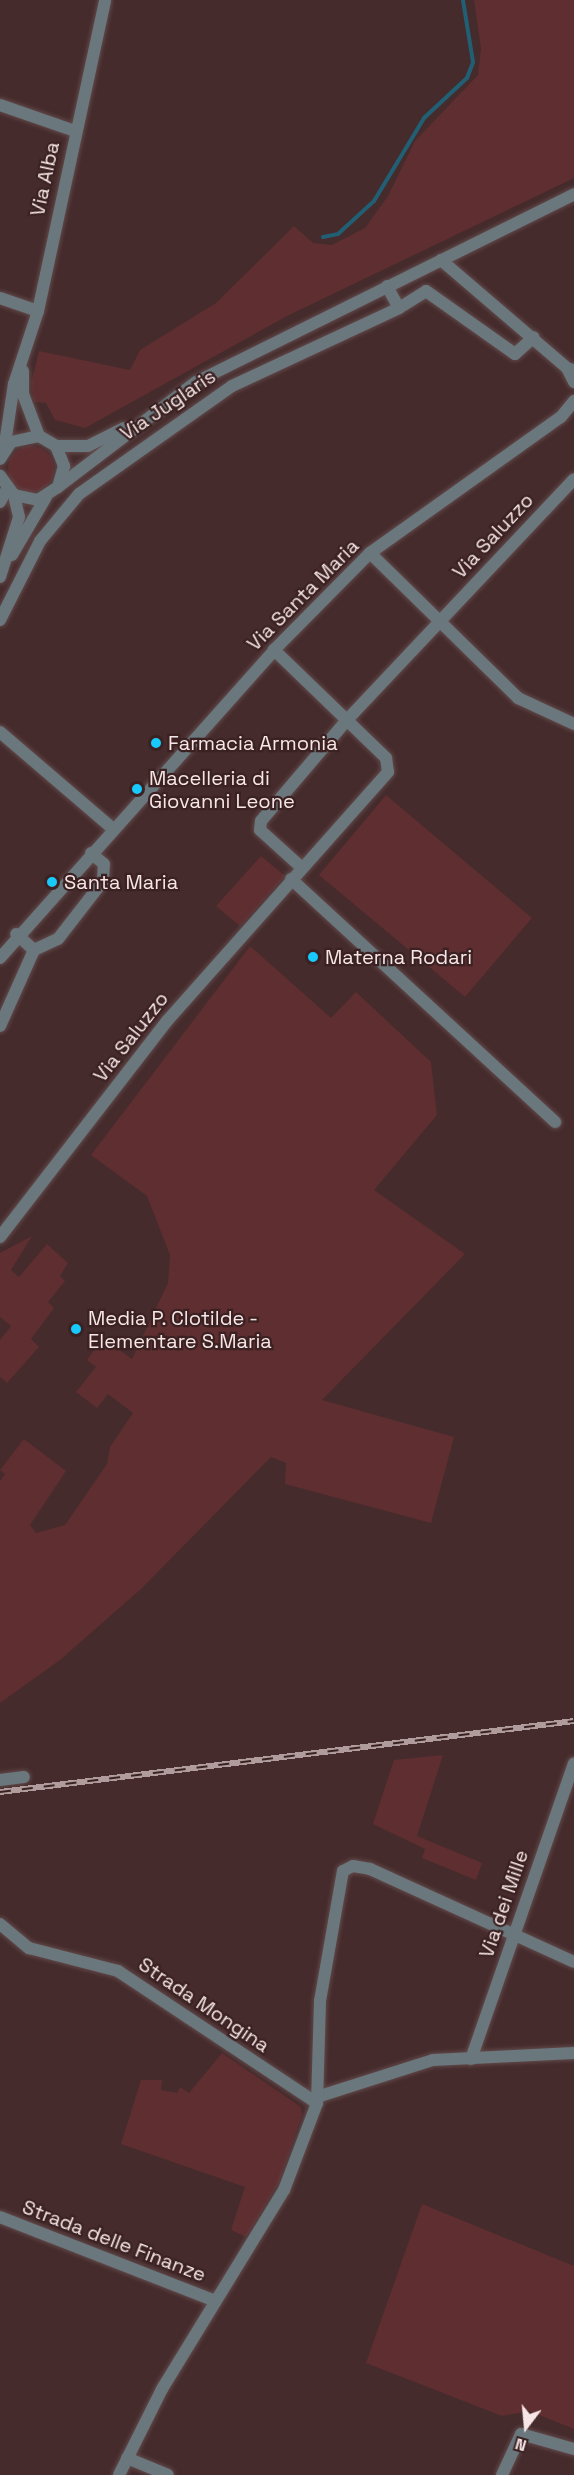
<!DOCTYPE html>
<html>
<head>
<meta charset="utf-8">
<style>
  body { margin:0 }
  #map { position:relative; width:574px; height:2475px; overflow:hidden; background:#452b2c; font-family:"Space Grotesk",sans-serif }
  div>[style] { position:absolute }
  [style*='--x'] { left:calc(var(--x)*1px); top:calc(var(--y)*1px); width:calc(var(--w)*1px); rotate:calc(var(--a)*1deg) }
  .green>* { inset:0; background:#5f2e31 }
  .round { border-radius:50% }
  .stream>* { height:4px; margin:-2px; padding:0 2px; transform-origin:2px; border-radius:2px; background:#215f74 }
  .roads { filter:drop-shadow(0 0 2px #61494a) drop-shadow(0 0 2px #61494a) }
  .minor>* { height:12px; margin:-6px; padding:0 6px; transform-origin:6px; border-radius:6px; background:#6a777c }
  .tertiary>* { height:12px; margin:-6px; padding:0 6px; transform-origin:6px; border-radius:6px; background:#6a777c }
  .rail>* { height:6px; margin-top:-3px; transform-origin:0; background:repeating-linear-gradient(90deg,#3b2122 0 11px,#b09c9c 0 22px); box-sizing:border-box; border-block:2px solid #b09c9c }
  .dots>* { width:16px; height:16px; translate:-50% -50%; box-sizing:border-box; border:3px solid #3b2122; border-radius:50% }
  span { translate:-50% -50%; white-space:nowrap; text-align:center; line-height:1.15; -webkit-text-stroke:4.5px #3b2122; paint-order:stroke }
  .street-label { font-size:20px; color:#f7e6e6 }
  .poi-label { font-size:20px; color:#f7e6e6 }
  .left { translate:0 -50%; text-align:left }
  .north { position:absolute; left:496px; top:2397px; width:60px; height:60px; -webkit-text-stroke:4px #3b2122; paint-order:stroke; rotate:196deg; font-size:16px; font-weight:700; line-height:24px; text-align:center; color:#f7e6e6 }
  .north::after { content:''; display:block; margin:auto; width:21px; height:27px; background:#f7e6e6; clip-path:polygon(50% 0,100% 100%,50% 72%,0 100%) }
</style>
</head>
<body>
<div id="map">
  <div class="green">
    <i style="clip-path:polygon(474px 0,574px 0,574px 178px,287px 316px,85px 428px,55px 420px,46px 403px,34px 402px,31px 384px,39px 351px,130px 370px,140px 350px,216px 303px,294px 226px,313px 243px,332px 245px,365px 228px,388px 196px,415px 141px,478px 75px,481px 49px)"></i>
    <i class="round" style="left:8px;top:446px;width:46px;height:46px"></i>
    <i style="clip-path:polygon(386px 795px,532px 918px,465px 997px,319px 875px)"></i>
    <i style="clip-path:polygon(261px 856px,285px 876px,240px 926px,216px 906px)"></i>
    <i style="clip-path:polygon(250px 946px,331px 1018px,356px 992px,431px 1062px,437px 1115px,374px 1190px,465px 1254px,322px 1400px,454px 1437px,431px 1523px,285px 1484px,286px 1463px,271px 1457px,141px 1589px,60px 1660px,0 1703px,0 1481px,5px 1474px,0 1470px,24px 1439px,66px 1471px,30px 1525px,36px 1533px,65px 1525px,107px 1464px,110px 1447px,133px 1413px,108px 1394px,97px 1408px,76px 1392px,96px 1367px,87px 1360px,103px 1338px,132px 1359px,168px 1283px,170px 1255px,147px 1196px,91px 1155px)"></i>
    <i style="clip-path:polygon(32px 1236px,11px 1270px,19px 1277px,47px 1244px,68px 1263px,60px 1276px,65px 1281px,48px 1302px,54px 1308px,31px 1339px,39px 1347px,7px 1383px,0 1377px,0 1340px,11px 1326px,0 1317px,0 1253px)"></i>
    <i style="clip-path:polygon(443px 1755px,417px 1836px,482px 1863px,476px 1880px,422px 1858px,425px 1849px,373px 1824px,394px 1760px)"></i>
    <i style="clip-path:polygon(222px 2053px,301px 2107px,302px 2115px,279px 2182px,246px 2237px,231px 2230px,245px 2187px,121px 2144px,141px 2080px,162px 2080px,161px 2090px,177px 2093px,180px 2087px,189px 2093px)"></i>
    <i style="clip-path:polygon(422px 2204px,574px 2266px,574px 2429px,529px 2411px,502px 2416px,366px 2363px)"></i>
  </div>
  <div class="stream">
    <i style="--x:323;--y:237;--w:15;--a:-11"></i>
    <i style="--x:338;--y:234;--w:49;--a:-42.5"></i>
    <i style="--x:374;--y:201;--w:97;--a:-58.9"></i>
    <i style="--x:424;--y:118;--w:59;--a:-42.9"></i>
    <i style="--x:467;--y:78;--w:17;--a:-69"></i>
    <i style="--x:473;--y:62;--w:63;--a:-99.2"></i>
  </div>
  <div class="roads">
    <div class="minor">
      <i style="--x:0;--y:105;--w:79;--a:19.1"></i>
      <i style="--x:441;--y:260;--w:166;--a:40.6"></i>
      <i style="--x:0;--y:298;--w:40;--a:18.9"></i>
      <i style="--x:399;--y:308;--w:32;--a:-32"></i>
      <i style="--x:426;--y:291;--w:109;--a:35.3"></i>
      <i style="--x:515;--y:354;--w:25;--a:-42"></i>
      <i style="--x:573;--y:370;--w:6;--a:-162"></i>
      <i style="--x:567;--y:368;--w:16;--a:63"></i>
      <i style="--x:23;--y:371;--w:23;--a:90"></i>
      <i style="--x:23;--y:394;--w:45;--a:69.1"></i>
      <i style="--x:4;--y:450;--w:67;--a:-81.4"></i>
      <i style="--x:14;--y:384;--w:77;--a:-71.8"></i>
      <i style="--x:38;--y:311;--w:318;--a:-77.8"></i>
      <i style="--x:0;--y:502;--w:15;--a:-62"></i>
      <i style="--x:370;--y:553;--w:207;--a:44.4"></i>
      <i style="--x:518;--y:698;--w:62;--a:24.9"></i>
      <i style="--x:0;--y:620;--w:89;--a:-63.1"></i>
      <i style="--x:40;--y:541;--w:61;--a:-50.3"></i>
      <i style="--x:79;--y:494;--w:187;--a:-35.2"></i>
      <i style="--x:232;--y:386;--w:184;--a:-25"></i>
      <i style="--x:399;--y:308;--w:25;--a:-119"></i>
      <i style="--x:0;--y:732;--w:149;--a:40.6"></i>
      <i style="--x:301;--y:867;--w:55;--a:-137.9"></i>
      <i style="--x:260;--y:830;--w:9;--a:-84"></i>
      <i style="--x:261;--y:821;--w:131;--a:-49.6"></i>
      <i style="--x:346;--y:721;--w:332;--a:-46.7"></i>
      <i style="--x:291;--y:879;--w:359;--a:42.6"></i>
      <i style="--x:34;--y:950;--w:26;--a:-25"></i>
      <i style="--x:58;--y:939;--w:73;--a:-52.2"></i>
      <i style="--x:103;--y:881;--w:17;--a:-87"></i>
      <i style="--x:104;--y:864;--w:17;--a:-140"></i>
      <i style="--x:0;--y:958;--w:412;--a:-48.3"></i>
      <i style="--x:274;--y:650;--w:136;--a:-45.3"></i>
      <i style="--x:370;--y:553;--w:234;--a:-35.5"></i>
      <i style="--x:561;--y:417;--w:21;--a:-51"></i>
      <i style="--x:0;--y:1026;--w:83;--a:-65.9"></i>
      <i style="--x:34;--y:950;--w:24;--a:-138"></i>
      <i style="--x:0;--y:1237;--w:273;--a:-52.3"></i>
      <i style="--x:167;--y:1021;--w:333;--a:-48.4"></i>
      <i style="--x:388;--y:772;--w:14;--a:-98"></i>
      <i style="--x:386;--y:758;--w:156;--a:-136"></i>
      <i style="--x:0;--y:1780;--w:24;--a:-7"></i>
      <i style="--x:0;--y:1924;--w:38;--a:40"></i>
      <i style="--x:29;--y:1948;--w:92;--a:14.5"></i>
      <i style="--x:118;--y:1971;--w:239;--a:33.6"></i>
      <i style="--x:471;--y:2059;--w:313;--a:-70.8"></i>
      <i style="--x:317;--y:2097;--w:122;--a:-17.7"></i>
      <i style="--x:433;--y:2060;--w:141;--a:-2.8"></i>
      <i style="--x:0;--y:2217;--w:229;--a:21.3"></i>
      <i style="--x:127;--y:2458;--w:44;--a:22.5"></i>
      <i style="--x:119;--y:2475;--w:96;--a:-63.4"></i>
      <i style="--x:162;--y:2389;--w:233;--a:-58.5"></i>
      <i style="--x:284;--y:2190;--w:93;--a:-69.2"></i>
      <i style="--x:317;--y:2103;--w:102;--a:-88.3"></i>
      <i style="--x:320;--y:2001;--w:132;--a:-80"></i>
      <i style="--x:343;--y:1871;--w:11;--a:-27"></i>
      <i style="--x:353;--y:1866;--w:17;--a:10"></i>
      <i style="--x:370;--y:1869;--w:224;--a:24.5"></i>
      <i style="--x:502;--y:2475;--w:45;--a:-65.1"></i>
      <i style="--x:521;--y:2434;--w:55;--a:15.8"></i>
    </div>
    <div class="tertiary">
      <i style="--x:56;--y:446;--w:32;--a:0"></i>
      <i style="--x:88;--y:446;--w:40;--a:-26.6"></i>
      <i style="--x:0;--y:459;--w:20;--a:-57"></i>
      <i style="--x:11;--y:442;--w:29;--a:-12"></i>
      <i style="--x:39;--y:436;--w:20;--a:30"></i>
      <i style="--x:56;--y:446;--w:22;--a:68"></i>
      <i style="--x:64;--y:466;--w:22;--a:106"></i>
      <i style="--x:58;--y:487;--w:24;--a:147"></i>
      <i style="--x:38;--y:500;--w:25;--a:-168"></i>
      <i style="--x:14;--y:495;--w:24;--a:-126"></i>
      <i style="--x:58;--y:487;--w:173;--a:-37.3"></i>
      <i style="--x:196;--y:382;--w:422;--a:-26.4"></i>
      <i style="--x:12;--y:555;--w:67;--a:-59.6"></i>
      <i style="--x:0;--y:577;--w:63;--a:-72.4"></i>
      <i style="--x:19;--y:517;--w:23;--a:-103"></i>
    </div>
  </div>
  <div class="rail">
    <i style="--x:0;--y:1792;--w:578;--a:-7.05"></i>
  </div>
  <div class="dots">
    <i style="left:156px;top:743px;background:#17cafb"></i>
    <i style="left:137px;top:789px;background:#17cafb"></i>
    <i style="left:52px;top:882px;background:#17cafb"></i>
    <i style="left:313px;top:957px;background:#17cafb"></i>
    <i style="left:76px;top:1329px;background:#17cafb"></i>
  </div>
  <div class="street-label">
    <span style="left:45px;top:179px;rotate:-78deg">Via Alba</span>
    <span style="left:168px;top:405px;rotate:-34deg">Via Juglaris</span>
    <span style="left:493px;top:536px;rotate:-47deg">Via Saluzzo</span>
    <span style="left:303px;top:595px;rotate:-45deg">Via Santa Maria</span>
    <span style="left:131px;top:1037px;rotate:-52deg">Via Saluzzo</span>
    <span style="left:504px;top:1904px;rotate:-71deg">Via dei Mille</span>
    <span style="left:204px;top:2005px;rotate:34deg">Strada Mongina</span>
    <span style="left:114px;top:2241px;rotate:21deg">Strada delle Finanze</span>
  </div>
  <div class="poi-label">
    <span class="left" style="left:168px;top:743px">Farmacia Armonia</span>
    <span class="left" style="left:149px;top:790px">Macelleria di<br>Giovanni Leone</span>
    <span class="left" style="left:64px;top:882px">Santa Maria</span>
    <span class="left" style="left:325px;top:957px">Materna Rodari</span>
    <span class="left" style="left:88px;top:1330px">Media P. Clotilde -<br>Elementare S.Maria</span>
  </div>
  <div class="north">N</div>
</div>
</body>
</html>
